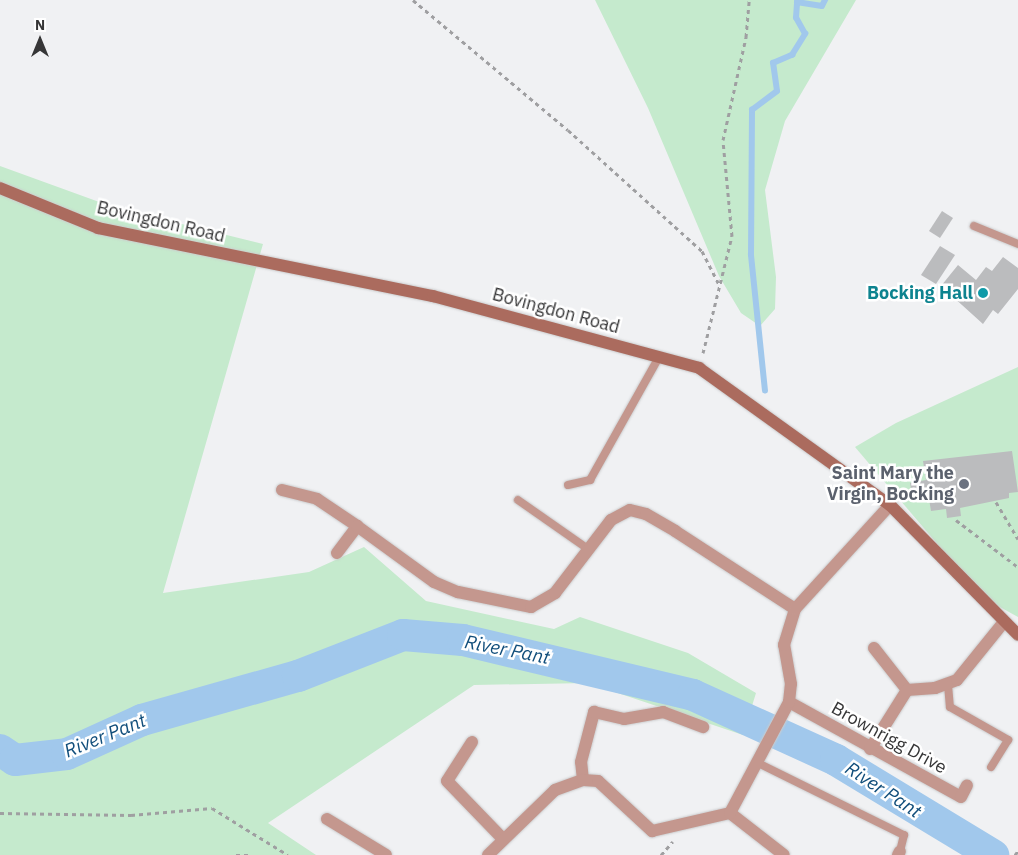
<!DOCTYPE html>
<html>
<head>
<meta charset="utf-8">
<style>
  body { margin:0 }
  #map { position:relative; width:1018px; height:855px; overflow:hidden; background:#f0f1f3; font-family:"IBM Plex Sans",sans-serif }
  div>[style] { position:absolute }
  [style*='--x'] { left:calc(var(--x)*1px); top:calc(var(--y)*1px); width:calc(var(--w)*1px); rotate:calc(var(--a)*1deg) }
  .green>* { inset:0; background:#c5eacd }
  .stream>* { height:5.5px; margin:-2.75px; padding:0 2.75px; transform-origin:2.75px; border-radius:2.75px; background:#a1c8ec }
  .river>* { height:32px; margin:-16px; padding:0 16px; transform-origin:16px; border-radius:16px; background:#a1c8ec }
  .building>* { inset:0; background:#bbbcbe }
  .path>* { height:3px; margin-top:-1.5px; transform-origin:0; background:repeating-linear-gradient(90deg,#9f9fa1 0 4px,transparent 0 8px) }
  .roads { filter:drop-shadow(0 0 1px #cbcccd) drop-shadow(0 0 1px #cbcccd) }
  .lane>* { height:8px; margin:-4px; padding:0 4px; transform-origin:4px; border-radius:4px; background:#c4978e }
  .street>* { height:12px; margin:-6px; padding:0 6px; transform-origin:6px; border-radius:6px; background:#c4978e }
  .secondary>* { height:12px; margin:-6px; padding:0 6px; transform-origin:6px; border-radius:6px; background:#ab6b5e }
  .dots>* { width:14px; height:14px; translate:-50% -50%; box-sizing:border-box; border:2px solid #fff; border-radius:50% }
  span { translate:-50% -50%; white-space:nowrap; text-align:center; line-height:1.15; -webkit-text-stroke:5px #fff; paint-order:stroke }
  .street-label { font-size:18px; color:#363637 }
  .culture-label { font-size:18px; color:#0d838f; font-weight:700 }
  .right { translate:-100% -50%; text-align:right }
  .worship-label { font-size:18px; color:#5b616d; font-weight:700 }
  .water-label { font-size:19px; color:#114e7b; font-style:italic }
  .north { position:absolute; left:15px; top:15px; width:50px; height:50px; -webkit-text-stroke:4px #fff; paint-order:stroke; rotate:0deg; font-size:14px; font-weight:700; line-height:20px; text-align:center; color:#363637 }
  .north::after { content:''; display:block; margin:auto; width:18px; height:22px; background:#363637; clip-path:polygon(50% 0,100% 100%,50% 72%,0 100%) }
</style>
</head>
<body>
<div id="map">
  <div class="green">
    <i style="clip-path:polygon(595px 0,856px 0,785px 121px,765px 190px,776px 277px,775px 309px,760px 326px,741px 313px,719px 276px,648px 108px)"></i>
    <i style="clip-path:polygon(0 166px,113px 207px,263px 244px,163px 593px,309px 572px,364px 547px,426px 601px,554px 629px,580px 617px,688px 653px,756px 693px,743px 735px,588px 683px,474px 685px,268px 823px,316px 855px,0 855px)"></i>
    <i style="clip-path:polygon(1018px 367px,1018px 617px,998px 606px,945px 553px,855px 447px,896px 423px)"></i>
  </div>
  <div class="stream">
    <i style="--x:765;--y:391;--w:137;--a:-95.9"></i>
    <i style="--x:751;--y:255;--w:145;--a:-89.6"></i>
    <i style="--x:752;--y:110;--w:31;--a:-37"></i>
    <i style="--x:777;--y:91;--w:28;--a:-98"></i>
    <i style="--x:773;--y:63;--w:21;--a:-23"></i>
    <i style="--x:792;--y:55;--w:25;--a:-58"></i>
    <i style="--x:805;--y:34;--w:18;--a:-119"></i>
    <i style="--x:796;--y:18;--w:16;--a:-86"></i>
    <i style="--x:797;--y:2;--w:25;--a:9"></i>
    <i style="--x:822;--y:6;--w:7;--a:-63"></i>
  </div>
  <div class="river">
    <i style="--x:0;--y:750;--w:18;--a:34"></i>
    <i style="--x:15;--y:760;--w:52;--a:-6.6"></i>
    <i style="--x:67;--y:754;--w:82;--a:-24.4"></i>
    <i style="--x:142;--y:720;--w:162;--a:-15.8"></i>
    <i style="--x:298;--y:676;--w:113;--a:-21.3"></i>
    <i style="--x:403;--y:635;--w:60;--a:4.8"></i>
    <i style="--x:463;--y:640;--w:236;--a:13.4"></i>
    <i style="--x:693;--y:695;--w:157;--a:24.4"></i>
    <i style="--x:836;--y:760;--w:184;--a:31.2"></i>
  </div>
  <div class="building">
    <i style="clip-path:polygon(942px 211px,953px 218px,940px 238px,929px 231px)"></i>
    <i style="clip-path:polygon(940px 246px,955px 255px,936px 284px,921px 275px)"></i>
    <i style="clip-path:polygon(1003px 257px,1018px 268px,1018px 289px,998px 314px,993px 310px,983px 324px,941px 286px,958px 265px,976px 280px,986px 267px,992px 271px)"></i>
    <i style="clip-path:polygon(1012px 451px,1018px 492px,1009px 493px,1009px 498px,960px 508px,961px 516px,947px 518px,946px 509px,931px 511px,929px 499px,913px 501px,910px 483px,926px 480px,923px 461px)"></i>
  </div>
  <div class="path">
    <i style="--x:413;--y:0;--w:202;--a:40"></i>
    <i style="--x:568;--y:130;--w:181;--a:42.1"></i>
    <i style="--x:702;--y:251;--w:39;--a:63"></i>
    <i style="--x:703;--y:353;--w:121;--a:-76.1"></i>
    <i style="--x:732;--y:236;--w:96;--a:-95.4"></i>
    <i style="--x:723;--y:140;--w:106;--a:-77.4"></i>
    <i style="--x:746;--y:37;--w:37;--a:-85"></i>
    <i style="--x:996;--y:502;--w:43;--a:59.3"></i>
    <i style="--x:956;--y:520;--w:78;--a:37.2"></i>
    <i style="--x:0;--y:813;--w:131;--a:0.9"></i>
    <i style="--x:131;--y:815;--w:81;--a:-4.9"></i>
    <i style="--x:212;--y:808;--w:89;--a:31.7"></i>
    <i style="--x:236;--y:855;--w:16;--a:0"></i>
    <i style="--x:661;--y:855;--w:18;--a:-49"></i>
    <i style="--x:1015;--y:855;--w:5;--a:-53"></i>
  </div>
  <div class="roads">
    <div class="lane">
      <i style="--x:974;--y:226;--w:48;--a:22.2"></i>
      <i style="--x:568;--y:485;--w:23;--a:-13"></i>
      <i style="--x:590;--y:480;--w:141;--a:-60.7"></i>
      <i style="--x:518;--y:500;--w:85;--a:35"></i>
      <i style="--x:948;--y:685;--w:22;--a:85"></i>
      <i style="--x:950;--y:707;--w:67;--a:29.6"></i>
      <i style="--x:1008;--y:740;--w:32;--a:122"></i>
      <i style="--x:758;--y:763;--w:163;--a:26.3"></i>
      <i style="--x:904;--y:835;--w:16;--a:104"></i>
    </div>
    <div class="street">
      <i style="--x:282;--y:490;--w:36;--a:14"></i>
      <i style="--x:317;--y:499;--w:48;--a:34"></i>
      <i style="--x:337;--y:553;--w:34;--a:-53"></i>
      <i style="--x:357;--y:526;--w:95;--a:36"></i>
      <i style="--x:434;--y:582;--w:26;--a:23"></i>
      <i style="--x:458;--y:592;--w:75;--a:11.6"></i>
      <i style="--x:531;--y:607;--w:28;--a:-30"></i>
      <i style="--x:555;--y:593;--w:92;--a:-52.5"></i>
      <i style="--x:611;--y:520;--w:21;--a:-28"></i>
      <i style="--x:630;--y:510;--w:16;--a:14"></i>
      <i style="--x:646;--y:514;--w:34;--a:30"></i>
      <i style="--x:675;--y:531;--w:143;--a:33"></i>
      <i style="--x:874;--y:648;--w:53;--a:51.8"></i>
      <i style="--x:907;--y:690;--w:28;--a:-4"></i>
      <i style="--x:935;--y:688;--w:23;--a:-20"></i>
      <i style="--x:957;--y:680;--w:73;--a:-51.1"></i>
      <i style="--x:789;--y:702;--w:196;--a:28.9"></i>
      <i style="--x:961;--y:797;--w:13;--a:-63"></i>
      <i style="--x:472;--y:742;--w:46;--a:122.7"></i>
      <i style="--x:447;--y:781;--w:81;--a:46"></i>
      <i style="--x:870;--y:749;--w:70;--a:-57.9"></i>
      <i style="--x:583;--y:780;--w:18;--a:-96"></i>
      <i style="--x:581;--y:762;--w:52;--a:-75.4"></i>
      <i style="--x:594;--y:712;--w:31;--a:13"></i>
      <i style="--x:624;--y:719;--w:40;--a:-10"></i>
      <i style="--x:663;--y:712;--w:43;--a:20.6"></i>
      <i style="--x:730;--y:813;--w:68;--a:37.9"></i>
      <i style="--x:327;--y:819;--w:69;--a:31.4"></i>
      <i style="--x:488;--y:855;--w:93;--a:-44.1"></i>
      <i style="--x:555;--y:790;--w:30;--a:-20"></i>
      <i style="--x:583;--y:780;--w:15;--a:4"></i>
      <i style="--x:598;--y:781;--w:74;--a:42.8"></i>
      <i style="--x:652;--y:831;--w:80;--a:-13"></i>
      <i style="--x:730;--y:813;--w:126;--a:-62"></i>
      <i style="--x:789;--y:702;--w:18;--a:-84"></i>
      <i style="--x:791;--y:684;--w:40;--a:-100"></i>
      <i style="--x:784;--y:645;--w:38;--a:-73"></i>
      <i style="--x:795;--y:609;--w:141;--a:-47.6"></i>
      <i style="--x:898;--y:855;--w:4;--a:-63"></i>
    </div>
    <div class="secondary">
      <i style="--x:0;--y:188;--w:106;--a:22.2"></i>
      <i style="--x:98;--y:228;--w:342;--a:11.5"></i>
      <i style="--x:433;--y:296;--w:276;--a:15.1"></i>
      <i style="--x:699;--y:368;--w:235;--a:35.7"></i>
      <i style="--x:890;--y:505;--w:182;--a:45.4"></i>
    </div>
  </div>
  <div class="dots">
    <i style="left:983px;top:293px;background:#0f9aa8"></i>
    <i style="left:964px;top:484px;background:#6b7280"></i>
  </div>
  <div class="street-label">
    <span style="left:161px;top:222px;rotate:13deg">Bovingdon Road</span>
    <span style="left:556px;top:311px;rotate:15deg">Bovingdon Road</span>
    <span style="left:889px;top:738px;rotate:29deg">Brownrigg Drive</span>
  </div>
  <div class="culture-label">
    <span class="right" style="left:973px;top:293px">Bocking Hall</span>
  </div>
  <div class="worship-label">
    <span class="right" style="left:954px;top:484px">Saint Mary the<br>Virgin, Bocking</span>
  </div>
  <div class="water-label">
    <span style="left:507px;top:650px;rotate:11deg">River Pant</span>
    <span style="left:105px;top:736px;rotate:-22deg">River Pant</span>
    <span style="left:883px;top:790px;rotate:33deg">River Pant</span>
  </div>
  <div class="north">N</div>
</div>
</body>
</html>
